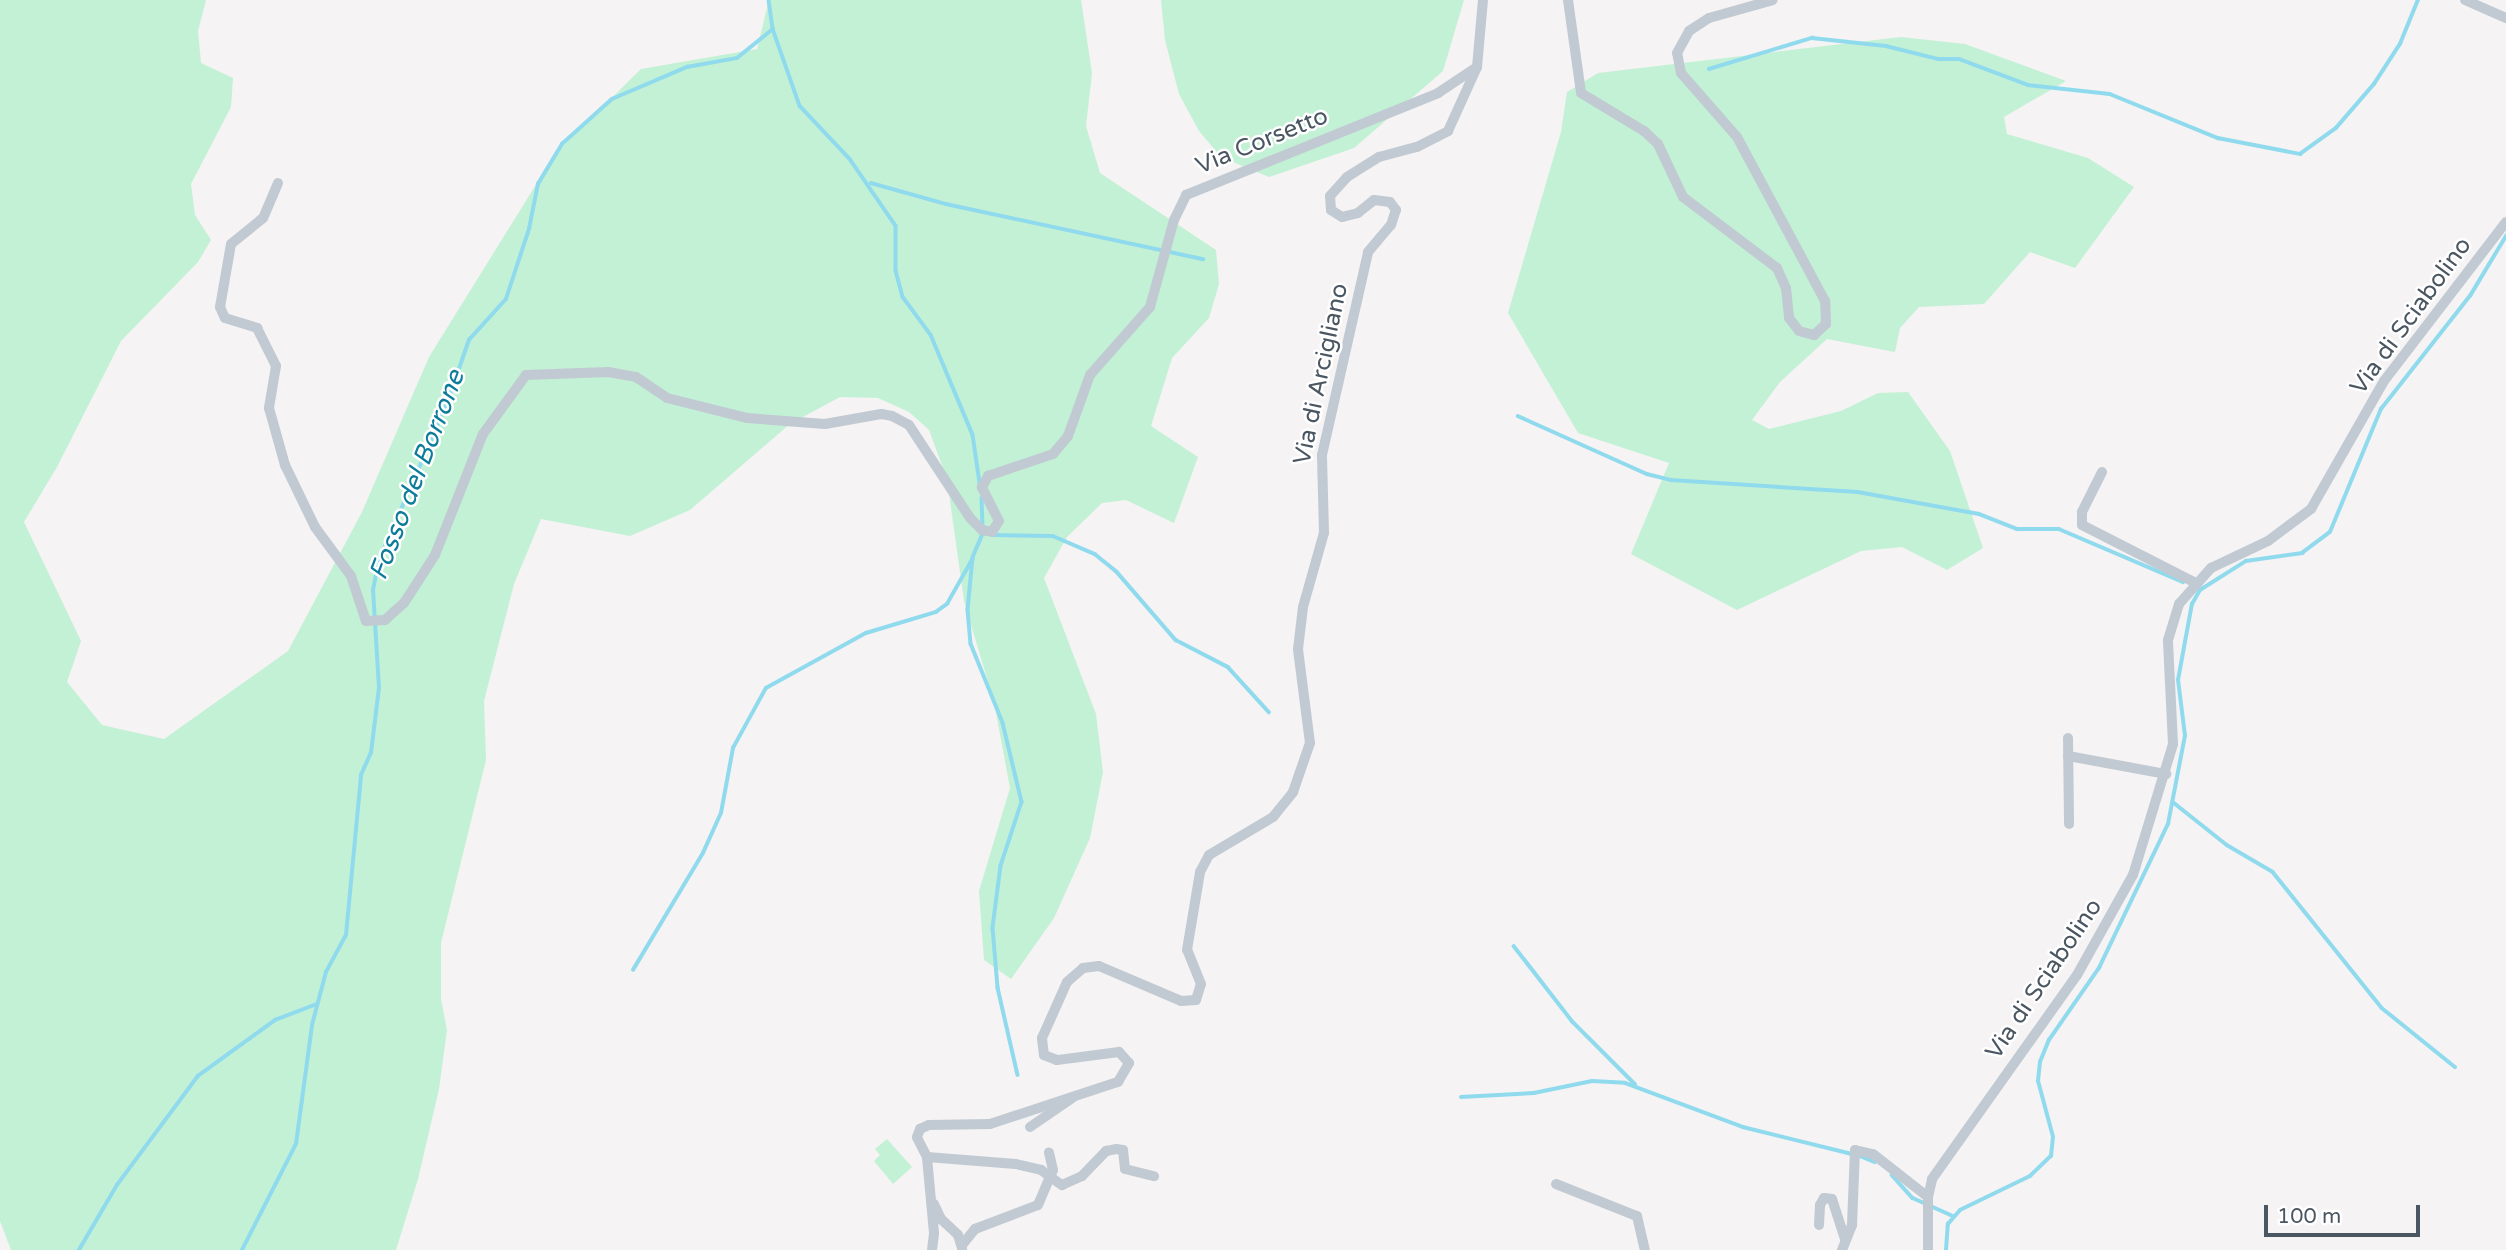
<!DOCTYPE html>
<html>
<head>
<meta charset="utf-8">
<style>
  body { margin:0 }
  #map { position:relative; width:2506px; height:1250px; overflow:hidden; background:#f5f3f3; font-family:"Varela Round",sans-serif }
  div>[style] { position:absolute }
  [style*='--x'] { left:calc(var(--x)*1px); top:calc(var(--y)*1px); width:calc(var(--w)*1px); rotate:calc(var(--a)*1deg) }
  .green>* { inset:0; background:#c3f1d5 }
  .stream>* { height:3.5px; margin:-1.75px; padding:0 1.75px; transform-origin:1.75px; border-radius:1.75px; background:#90daee }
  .minor>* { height:10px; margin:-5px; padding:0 5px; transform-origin:5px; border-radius:5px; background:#c1cad2 }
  span { translate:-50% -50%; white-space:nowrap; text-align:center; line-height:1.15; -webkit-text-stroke:5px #fff; paint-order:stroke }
  .street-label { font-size:24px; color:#4a5661 }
  .water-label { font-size:26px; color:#0c7c9b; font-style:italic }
  .scale { position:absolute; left:2264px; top:1205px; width:156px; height:32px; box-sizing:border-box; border:4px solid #4a5661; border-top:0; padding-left:9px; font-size:21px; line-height:24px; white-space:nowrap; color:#4a5661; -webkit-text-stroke:5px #fff; paint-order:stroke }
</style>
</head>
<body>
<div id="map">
  <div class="green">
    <i style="clip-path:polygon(0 0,206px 0,198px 31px,201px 63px,233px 78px,231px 107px,191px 184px,195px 215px,211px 240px,198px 262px,121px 341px,57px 467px,24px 522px,81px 641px,67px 682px,102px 725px,164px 739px,288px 651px,362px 512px,429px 357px,555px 154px,641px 69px,757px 49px,769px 0,1081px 0,1092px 73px,1086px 126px,1100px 173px,1216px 250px,1219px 284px,1209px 318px,1172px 358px,1151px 426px,1198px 457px,1174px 523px,1126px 500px,1102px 503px,1067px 537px,1044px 578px,1096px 714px,1103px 772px,1090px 838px,1054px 918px,1011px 979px,984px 960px,979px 891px,1010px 788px,994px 702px,964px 601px,947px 479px,929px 430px,909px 412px,878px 398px,840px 397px,790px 424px,690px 510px,630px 536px,541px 519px,514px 584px,484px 701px,486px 760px,441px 943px,441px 999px,447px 1030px,439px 1089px,418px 1179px,396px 1250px,11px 1250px,0 1221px)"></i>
    <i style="clip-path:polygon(1161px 0,1464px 0,1443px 71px,1354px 148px,1269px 177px,1221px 157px,1199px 131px,1179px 94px,1165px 40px)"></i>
    <i style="clip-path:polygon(1901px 37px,1965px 44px,2066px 81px,2004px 117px,2007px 134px,2088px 158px,2134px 187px,2075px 268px,2030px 252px,1984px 304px,1919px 307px,1900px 328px,1895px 352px,1827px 339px,1780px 382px,1752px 420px,1769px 429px,1841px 411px,1878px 393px,1908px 392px,1950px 451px,1983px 548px,1947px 570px,1902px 547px,1861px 551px,1737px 610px,1631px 554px,1669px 463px,1578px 433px,1508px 313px,1561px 132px,1567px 92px,1598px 73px)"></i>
    <i style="clip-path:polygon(887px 1139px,912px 1167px,893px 1184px,874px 1161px,880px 1155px,875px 1149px)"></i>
  </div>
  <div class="stream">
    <i style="--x:769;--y:0;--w:29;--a:82"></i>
    <i style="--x:773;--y:29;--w:82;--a:70.7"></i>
    <i style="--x:800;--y:106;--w:73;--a:46.7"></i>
    <i style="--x:850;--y:159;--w:81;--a:55.5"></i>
    <i style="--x:896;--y:226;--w:45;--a:90"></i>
    <i style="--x:896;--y:271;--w:27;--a:75"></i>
    <i style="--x:903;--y:297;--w:47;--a:53.6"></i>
    <i style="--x:931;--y:335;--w:108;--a:67.2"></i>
    <i style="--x:973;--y:435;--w:49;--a:81.7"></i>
    <i style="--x:1709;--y:69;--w:108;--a:-16.8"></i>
    <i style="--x:1812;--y:38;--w:74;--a:6.2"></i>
    <i style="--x:1886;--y:46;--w:54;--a:14"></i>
    <i style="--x:1938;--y:59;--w:21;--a:0"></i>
    <i style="--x:1959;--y:59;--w:74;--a:20.6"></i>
    <i style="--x:2028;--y:85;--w:82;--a:6.3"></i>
    <i style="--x:2110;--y:94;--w:117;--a:22.2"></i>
    <i style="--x:2218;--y:138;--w:84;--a:11"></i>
    <i style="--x:2300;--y:154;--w:44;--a:-35.8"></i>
    <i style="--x:2336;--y:128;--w:58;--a:-49.2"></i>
    <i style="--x:2374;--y:84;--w:48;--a:-57"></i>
    <i style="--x:2400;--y:44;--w:48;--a:-67.8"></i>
    <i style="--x:871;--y:183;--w:78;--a:15.6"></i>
    <i style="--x:946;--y:204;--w:263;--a:12.1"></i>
    <i style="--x:1518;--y:416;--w:141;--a:24.2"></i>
    <i style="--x:1647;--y:474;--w:25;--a:14"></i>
    <i style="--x:1671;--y:480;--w:187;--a:3.7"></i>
    <i style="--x:1858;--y:492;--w:123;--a:10.3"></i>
    <i style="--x:1979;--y:514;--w:41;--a:21.5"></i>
    <i style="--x:2017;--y:529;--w:42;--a:0"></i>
    <i style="--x:2059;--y:529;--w:135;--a:23.1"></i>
    <i style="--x:982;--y:498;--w:36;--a:88"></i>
    <i style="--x:983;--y:534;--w:26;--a:113"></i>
    <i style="--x:973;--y:558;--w:52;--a:95.5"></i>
    <i style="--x:968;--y:610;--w:34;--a:85"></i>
    <i style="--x:971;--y:644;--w:85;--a:67.9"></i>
    <i style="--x:1003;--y:723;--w:81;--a:76.5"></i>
    <i style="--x:1022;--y:802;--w:67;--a:108.2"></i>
    <i style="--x:1001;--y:866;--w:63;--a:97.4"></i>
    <i style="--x:993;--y:928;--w:60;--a:85.2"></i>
    <i style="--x:998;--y:988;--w:89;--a:77.1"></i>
    <i style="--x:993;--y:535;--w:60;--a:1"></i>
    <i style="--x:1053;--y:536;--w:46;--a:23.2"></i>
    <i style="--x:1095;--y:554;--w:28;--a:39"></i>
    <i style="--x:1117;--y:572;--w:90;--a:49.1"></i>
    <i style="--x:1176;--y:640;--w:59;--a:27.4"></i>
    <i style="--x:1228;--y:667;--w:61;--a:47.7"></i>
    <i style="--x:2173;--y:802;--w:69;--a:38.5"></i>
    <i style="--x:2227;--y:845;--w:53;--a:30.4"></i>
    <i style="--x:2273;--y:872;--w:174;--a:51.3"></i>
    <i style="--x:2382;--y:1008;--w:94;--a:38.9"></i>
    <i style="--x:1514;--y:946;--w:96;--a:52.2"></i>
    <i style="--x:1573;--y:1022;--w:88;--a:45"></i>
    <i style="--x:633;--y:970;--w:136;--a:-59.1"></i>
    <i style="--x:703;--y:853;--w:44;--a:-65.8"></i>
    <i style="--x:721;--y:813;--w:66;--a:-79.5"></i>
    <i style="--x:733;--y:748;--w:68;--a:-61.2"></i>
    <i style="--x:766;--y:688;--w:114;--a:-28.8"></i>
    <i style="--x:866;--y:633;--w:73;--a:-16.7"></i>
    <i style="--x:936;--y:612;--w:14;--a:-36"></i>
    <i style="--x:947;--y:604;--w:51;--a:-60.4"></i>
    <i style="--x:1461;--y:1097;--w:73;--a:-3.1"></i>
    <i style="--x:1534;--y:1093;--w:59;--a:-11.7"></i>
    <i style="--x:1592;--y:1081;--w:33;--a:3"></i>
    <i style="--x:1625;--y:1083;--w:126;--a:20.4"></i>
    <i style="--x:1743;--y:1127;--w:112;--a:13.9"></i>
    <i style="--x:1860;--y:1156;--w:16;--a:22"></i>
    <i style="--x:1892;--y:1175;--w:31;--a:48"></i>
    <i style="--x:1913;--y:1198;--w:44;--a:24.2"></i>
    <i style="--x:79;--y:1250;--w:75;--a:-59.7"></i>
    <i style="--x:117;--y:1185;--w:136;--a:-53.4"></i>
    <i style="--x:198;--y:1076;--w:95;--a:-36"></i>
    <i style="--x:275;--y:1020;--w:45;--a:-20.9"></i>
    <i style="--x:242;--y:1250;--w:119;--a:-63"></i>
    <i style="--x:296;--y:1144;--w:120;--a:-82.3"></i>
    <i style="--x:312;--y:1025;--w:55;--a:-75.2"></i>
    <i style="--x:326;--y:972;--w:42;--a:-61.6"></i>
    <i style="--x:346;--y:935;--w:161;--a:-84.6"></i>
    <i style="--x:361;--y:775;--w:24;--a:-66"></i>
    <i style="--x:371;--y:753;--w:65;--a:-83"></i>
    <i style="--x:379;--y:688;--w:98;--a:-93.5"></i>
    <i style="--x:373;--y:590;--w:31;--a:-79"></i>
    <i style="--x:379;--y:560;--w:168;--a:-66.5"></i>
    <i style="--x:446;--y:406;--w:70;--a:-70.8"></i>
    <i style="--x:469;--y:340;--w:55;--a:-47.9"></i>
    <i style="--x:506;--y:299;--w:74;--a:-71.8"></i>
    <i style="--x:529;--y:229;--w:46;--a:-78.7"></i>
    <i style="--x:538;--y:184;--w:47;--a:-59"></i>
    <i style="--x:562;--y:144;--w:67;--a:-42"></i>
    <i style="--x:612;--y:99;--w:82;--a:-23.1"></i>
    <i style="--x:687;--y:67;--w:51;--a:-10.2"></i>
    <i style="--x:737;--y:58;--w:46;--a:-38.9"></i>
    <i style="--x:1946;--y:1250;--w:26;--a:-86"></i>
    <i style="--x:1948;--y:1224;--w:18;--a:-49"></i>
    <i style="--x:1960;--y:1210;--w:78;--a:-25.9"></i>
    <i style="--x:2030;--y:1176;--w:29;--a:-44"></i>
    <i style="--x:2051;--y:1156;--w:19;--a:-84"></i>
    <i style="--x:2053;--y:1137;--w:58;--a:-105"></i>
    <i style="--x:2038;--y:1081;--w:19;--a:-84"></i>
    <i style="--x:2040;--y:1062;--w:24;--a:-68"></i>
    <i style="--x:2049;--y:1040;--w:88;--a:-55.2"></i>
    <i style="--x:2099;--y:968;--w:160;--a:-64.4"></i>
    <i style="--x:2168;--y:824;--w:90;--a:-79.1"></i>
    <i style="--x:2185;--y:736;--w:56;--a:-97.1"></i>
    <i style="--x:2178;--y:680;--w:77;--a:-79.6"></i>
    <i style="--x:2192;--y:604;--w:16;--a:-60"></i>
    <i style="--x:2200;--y:590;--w:54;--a:-32.2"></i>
    <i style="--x:2246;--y:561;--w:57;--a:-8.1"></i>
    <i style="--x:2302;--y:553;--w:35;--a:-37"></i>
    <i style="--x:2330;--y:532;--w:133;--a:-67.5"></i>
    <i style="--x:2381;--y:409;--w:144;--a:-51.8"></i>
    <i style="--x:2470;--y:296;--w:70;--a:-59"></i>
  </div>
  <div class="minor">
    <i style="--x:1568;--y:0;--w:94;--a:82"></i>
    <i style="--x:1581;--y:93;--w:74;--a:31.1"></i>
    <i style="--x:1644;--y:131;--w:19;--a:43"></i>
    <i style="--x:1658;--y:144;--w:59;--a:64.7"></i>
    <i style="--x:1683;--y:197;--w:118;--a:37.1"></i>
    <i style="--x:1777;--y:268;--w:22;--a:66"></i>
    <i style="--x:1786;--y:288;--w:30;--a:84"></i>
    <i style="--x:1789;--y:318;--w:16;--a:52"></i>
    <i style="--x:1799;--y:331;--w:16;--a:15"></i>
    <i style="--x:1814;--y:335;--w:16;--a:-43"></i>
    <i style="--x:1826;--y:324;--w:23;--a:-92"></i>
    <i style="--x:1825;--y:301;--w:186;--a:-118.2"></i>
    <i style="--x:1737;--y:137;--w:85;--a:-131.2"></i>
    <i style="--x:1681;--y:73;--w:20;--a:-101"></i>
    <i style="--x:1677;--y:53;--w:25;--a:-61"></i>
    <i style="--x:1689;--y:31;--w:24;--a:-33"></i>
    <i style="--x:1709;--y:18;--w:66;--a:-15.7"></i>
    <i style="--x:2465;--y:0;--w:45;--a:23.7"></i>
    <i style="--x:278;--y:183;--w:38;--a:113"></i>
    <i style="--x:263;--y:218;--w:41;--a:140.9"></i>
    <i style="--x:231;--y:244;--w:64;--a:99.9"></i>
    <i style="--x:220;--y:307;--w:12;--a:66"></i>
    <i style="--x:225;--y:318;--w:34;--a:17"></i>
    <i style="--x:257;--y:328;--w:42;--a:63.4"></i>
    <i style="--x:276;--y:366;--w:43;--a:99.5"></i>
    <i style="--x:269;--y:408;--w:59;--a:74.3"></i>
    <i style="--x:285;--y:465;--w:69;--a:64.2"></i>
    <i style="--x:315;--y:527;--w:61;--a:53.7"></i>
    <i style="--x:351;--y:576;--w:47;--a:71.6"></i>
    <i style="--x:366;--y:621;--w:19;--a:-3"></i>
    <i style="--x:385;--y:620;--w:25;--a:-42"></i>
    <i style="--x:404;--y:603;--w:57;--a:-57.1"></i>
    <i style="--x:435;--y:555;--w:130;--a:-68.4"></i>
    <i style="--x:483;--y:434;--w:73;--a:-53.9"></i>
    <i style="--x:526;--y:375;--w:82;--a:-2.1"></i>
    <i style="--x:608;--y:372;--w:28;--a:10"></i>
    <i style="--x:636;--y:377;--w:37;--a:34"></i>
    <i style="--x:667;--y:398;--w:82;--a:14"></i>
    <i style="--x:747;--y:418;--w:78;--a:4.4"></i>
    <i style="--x:825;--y:424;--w:57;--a:-10.1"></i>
    <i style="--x:881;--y:414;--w:11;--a:10"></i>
    <i style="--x:892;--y:416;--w:19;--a:28"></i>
    <i style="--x:909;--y:425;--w:111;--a:56.7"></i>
    <i style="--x:970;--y:518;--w:17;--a:45"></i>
    <i style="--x:982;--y:530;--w:10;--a:11"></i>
    <i style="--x:992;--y:532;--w:13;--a:-58"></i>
    <i style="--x:999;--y:521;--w:38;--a:-117"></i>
    <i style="--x:982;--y:487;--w:13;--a:-61"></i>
    <i style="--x:988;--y:476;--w:69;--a:-18.7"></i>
    <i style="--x:1053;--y:454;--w:23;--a:-50"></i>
    <i style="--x:1068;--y:436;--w:65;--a:-70.2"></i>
    <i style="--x:1090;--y:375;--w:91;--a:-48.6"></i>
    <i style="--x:1150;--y:307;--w:90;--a:-74.6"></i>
    <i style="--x:1174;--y:220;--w:28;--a:-64"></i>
    <i style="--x:1186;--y:195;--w:272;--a:-22"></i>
    <i style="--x:1438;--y:93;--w:47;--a:-33.7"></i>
    <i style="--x:2102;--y:472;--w:45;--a:116.6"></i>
    <i style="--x:2082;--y:512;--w:13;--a:90"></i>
    <i style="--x:2082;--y:525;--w:126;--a:27"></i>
    <i style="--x:2068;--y:738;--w:86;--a:89.3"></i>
    <i style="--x:2068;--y:756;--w:100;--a:10.4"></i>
    <i style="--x:1030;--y:1127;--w:51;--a:-34.6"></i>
    <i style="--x:927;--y:1157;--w:89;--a:4.5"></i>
    <i style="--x:1016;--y:1164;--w:26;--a:13"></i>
    <i style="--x:1041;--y:1170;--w:26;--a:36"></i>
    <i style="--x:1062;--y:1185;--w:22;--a:-24"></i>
    <i style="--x:1082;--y:1176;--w:35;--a:-46"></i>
    <i style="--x:1106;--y:1151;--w:10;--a:-11"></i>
    <i style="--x:1116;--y:1149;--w:7;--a:8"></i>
    <i style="--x:1123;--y:1150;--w:19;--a:84"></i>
    <i style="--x:1125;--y:1169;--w:30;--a:14"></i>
    <i style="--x:1556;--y:1184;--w:87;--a:21.6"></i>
    <i style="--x:1637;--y:1216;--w:35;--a:77"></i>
    <i style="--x:934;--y:1204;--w:17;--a:65"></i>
    <i style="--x:941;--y:1219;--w:23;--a:43"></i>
    <i style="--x:958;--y:1235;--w:14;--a:73"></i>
    <i style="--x:1819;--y:1225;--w:20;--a:-87"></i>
    <i style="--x:1820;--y:1205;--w:8;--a:-60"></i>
    <i style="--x:1824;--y:1198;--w:8;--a:7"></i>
    <i style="--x:1832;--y:1199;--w:42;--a:72"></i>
    <i style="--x:962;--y:1245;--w:21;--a:-51"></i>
    <i style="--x:975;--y:1229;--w:67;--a:-20.9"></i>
    <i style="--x:1038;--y:1205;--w:38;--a:-67"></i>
    <i style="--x:1053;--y:1170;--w:18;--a:-103"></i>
    <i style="--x:932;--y:1250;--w:17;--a:-83"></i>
    <i style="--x:934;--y:1233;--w:76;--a:-95.3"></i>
    <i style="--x:927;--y:1157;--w:22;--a:-117"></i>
    <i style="--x:917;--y:1137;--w:9;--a:-69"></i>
    <i style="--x:920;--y:1129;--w:10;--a:-24"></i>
    <i style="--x:929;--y:1125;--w:61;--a:-0.9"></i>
    <i style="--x:990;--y:1124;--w:135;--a:-18.2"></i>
    <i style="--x:1118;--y:1082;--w:22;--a:-60"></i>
    <i style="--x:1129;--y:1063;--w:15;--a:-132"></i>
    <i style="--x:1119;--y:1052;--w:63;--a:172.6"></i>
    <i style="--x:1057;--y:1060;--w:14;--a:-159"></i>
    <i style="--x:1044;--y:1055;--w:17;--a:-97"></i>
    <i style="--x:1042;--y:1038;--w:61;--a:-65.9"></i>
    <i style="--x:1067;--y:982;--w:21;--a:-41"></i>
    <i style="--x:1083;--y:968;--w:16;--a:-7"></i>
    <i style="--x:1099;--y:966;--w:89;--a:23.1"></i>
    <i style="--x:1181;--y:1001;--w:15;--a:-4"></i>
    <i style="--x:1196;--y:1000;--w:17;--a:-73"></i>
    <i style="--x:1201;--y:984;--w:37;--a:-112"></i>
    <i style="--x:1187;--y:950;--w:79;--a:-80.5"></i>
    <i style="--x:1200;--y:872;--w:19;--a:-62"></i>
    <i style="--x:1209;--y:855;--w:74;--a:-30.7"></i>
    <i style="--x:1273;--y:817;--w:32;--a:-51"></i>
    <i style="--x:1293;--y:792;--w:52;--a:-70.9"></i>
    <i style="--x:1310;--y:743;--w:95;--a:-97.3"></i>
    <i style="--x:1298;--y:649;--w:42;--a:-83.2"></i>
    <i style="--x:1303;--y:607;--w:77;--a:-74.2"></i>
    <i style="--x:1324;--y:533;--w:78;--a:-91.5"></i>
    <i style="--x:1322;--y:455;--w:208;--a:-77.2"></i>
    <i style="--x:1368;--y:252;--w:35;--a:-50"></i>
    <i style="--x:1391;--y:225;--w:16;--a:-72"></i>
    <i style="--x:1396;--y:210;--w:10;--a:-127"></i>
    <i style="--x:1390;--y:202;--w:16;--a:-173"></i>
    <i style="--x:1374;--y:200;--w:21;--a:141"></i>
    <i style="--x:1358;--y:213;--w:16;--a:166"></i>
    <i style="--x:1342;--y:217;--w:13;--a:-148"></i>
    <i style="--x:1331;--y:210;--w:14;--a:-94"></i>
    <i style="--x:1330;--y:196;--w:25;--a:-48"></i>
    <i style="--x:1347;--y:177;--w:38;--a:-32"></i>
    <i style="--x:1379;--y:157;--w:39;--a:-15"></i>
    <i style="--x:1417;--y:147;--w:35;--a:-27"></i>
    <i style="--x:1448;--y:131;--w:70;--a:-65.6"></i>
    <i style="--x:1477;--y:67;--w:67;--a:-84.9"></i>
    <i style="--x:1842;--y:1250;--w:27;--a:-68"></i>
    <i style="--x:1852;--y:1225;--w:75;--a:-87.7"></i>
    <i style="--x:1855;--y:1150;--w:18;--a:13"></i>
    <i style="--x:1873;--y:1154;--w:70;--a:38"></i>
    <i style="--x:1928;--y:1250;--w:53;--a:-90"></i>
    <i style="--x:1928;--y:1197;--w:18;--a:-77"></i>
    <i style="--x:1932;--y:1179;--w:250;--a:-54.6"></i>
    <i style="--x:2077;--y:975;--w:115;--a:-60.8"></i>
    <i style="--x:2133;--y:875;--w:137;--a:-73"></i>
    <i style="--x:2173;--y:744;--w:104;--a:-92.8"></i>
    <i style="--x:2168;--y:640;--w:38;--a:-73"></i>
    <i style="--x:2179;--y:604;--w:48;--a:-48.4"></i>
    <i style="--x:2211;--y:568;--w:63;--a:-25.3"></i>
    <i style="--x:2268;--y:541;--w:54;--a:-36.7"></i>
    <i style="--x:2311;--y:509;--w:147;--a:-60.3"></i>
    <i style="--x:2384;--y:381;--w:200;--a:-52.5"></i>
  </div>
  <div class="street-label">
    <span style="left:1262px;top:141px;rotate:-22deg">Via Corsetto</span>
    <span style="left:2411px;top:316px;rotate:-54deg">Via di Sciabolino</span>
    <span style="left:1321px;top:374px;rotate:-78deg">Via di Arcigliano</span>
    <span style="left:2044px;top:979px;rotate:-56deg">Via di Sciabolino</span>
  </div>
  <div class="water-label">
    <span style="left:417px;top:475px;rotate:-69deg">Fosso del Borrone</span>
  </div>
  <div class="scale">100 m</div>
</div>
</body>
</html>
